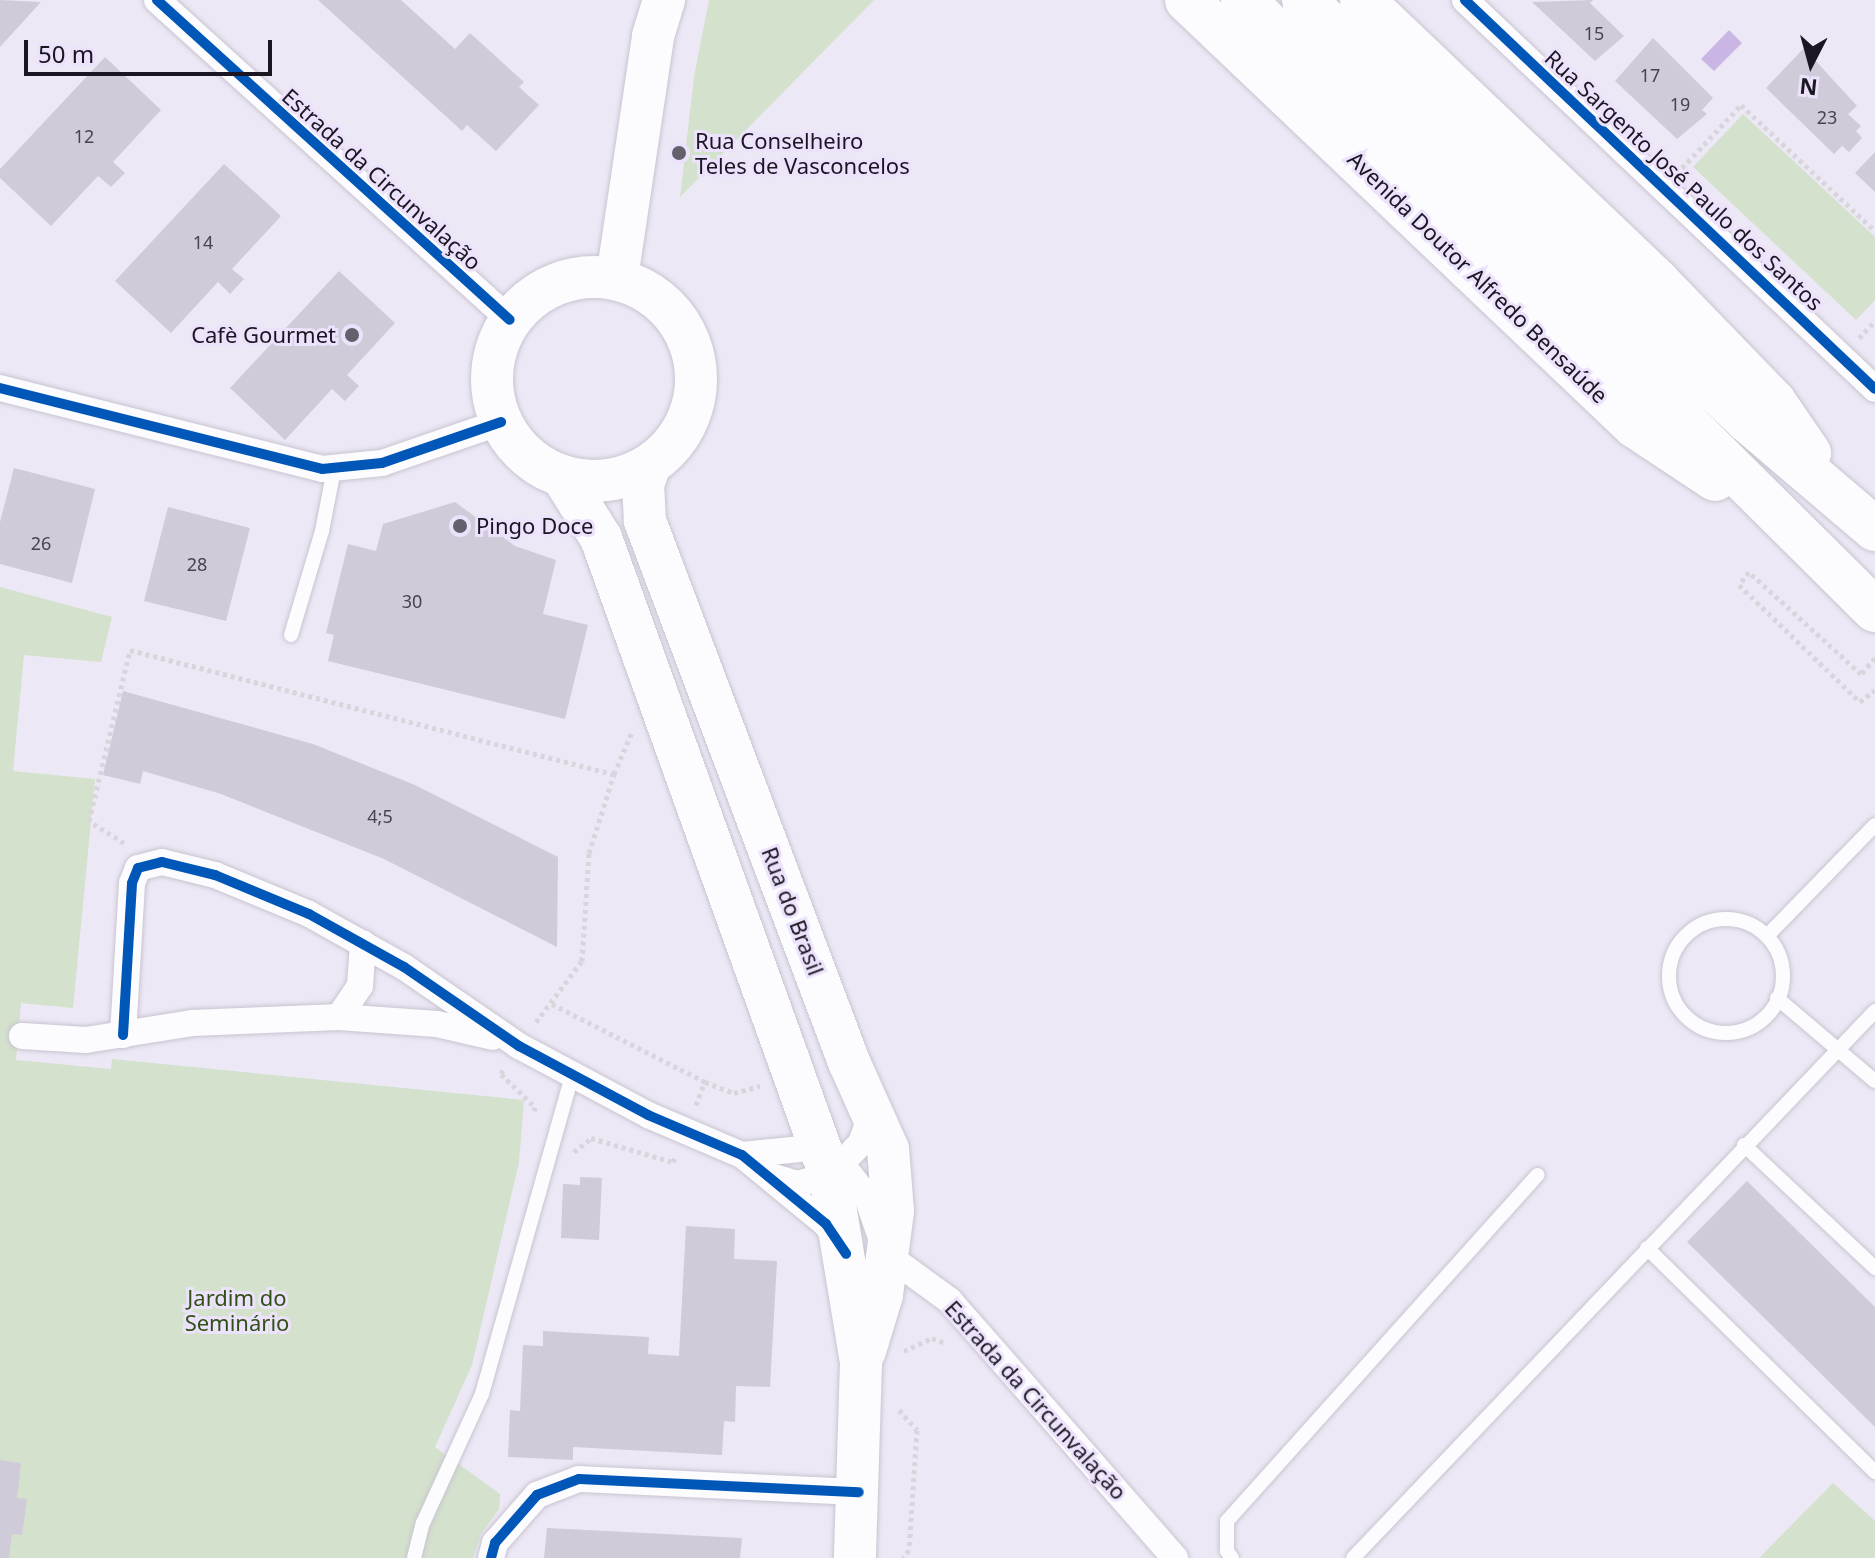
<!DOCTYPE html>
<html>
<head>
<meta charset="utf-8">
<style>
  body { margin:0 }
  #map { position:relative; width:1875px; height:1558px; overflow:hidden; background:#ede8f6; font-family:"Noto Sans",sans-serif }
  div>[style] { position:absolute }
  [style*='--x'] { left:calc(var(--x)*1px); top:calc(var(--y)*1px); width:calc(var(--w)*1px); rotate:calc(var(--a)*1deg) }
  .green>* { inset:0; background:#d4e1cd }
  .water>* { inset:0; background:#cab6e5 }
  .building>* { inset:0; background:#d0cbd8 }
  .path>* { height:5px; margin-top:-2.5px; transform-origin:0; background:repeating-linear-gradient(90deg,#d8d6db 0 4px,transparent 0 8px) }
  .roads { filter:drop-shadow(0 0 2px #c9c4d0) drop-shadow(0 0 2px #c9c4d0) }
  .lane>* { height:14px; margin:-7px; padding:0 7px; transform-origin:7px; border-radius:7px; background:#fcfcfe }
  .lane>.ring { margin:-7px; padding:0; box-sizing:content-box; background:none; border:14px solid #fcfcfe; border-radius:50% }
  .street>* { height:26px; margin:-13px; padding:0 13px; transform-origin:13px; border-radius:13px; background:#fcfcfe }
  .primary>* { height:42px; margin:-21px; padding:0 21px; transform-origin:21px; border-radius:21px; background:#fcfcfe }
  .primary>.ring { margin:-21px; padding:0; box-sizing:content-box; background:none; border:42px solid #fcfcfe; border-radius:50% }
  .highway>* { height:44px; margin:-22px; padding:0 22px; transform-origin:22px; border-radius:22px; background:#fcfcfe }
  .cycleway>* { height:10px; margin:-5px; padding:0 5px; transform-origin:5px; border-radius:5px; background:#0057b8 }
  .dots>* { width:22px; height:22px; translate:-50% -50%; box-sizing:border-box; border:4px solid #ece2fc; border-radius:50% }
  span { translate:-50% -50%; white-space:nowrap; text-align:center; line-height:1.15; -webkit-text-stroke:6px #ece2fc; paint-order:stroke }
  .number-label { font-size:18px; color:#48434f }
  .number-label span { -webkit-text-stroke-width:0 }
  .poi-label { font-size:22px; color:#1b1621 }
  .left { translate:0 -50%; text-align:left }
  .right { translate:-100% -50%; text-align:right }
  .street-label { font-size:22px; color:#1b1621 }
  .park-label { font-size:22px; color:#315114 }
  .north { position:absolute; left:1771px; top:24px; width:80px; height:80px; -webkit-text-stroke:6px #ece2fc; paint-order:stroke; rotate:186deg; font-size:22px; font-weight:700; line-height:32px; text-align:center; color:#1b1621 }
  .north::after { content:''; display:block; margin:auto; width:28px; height:36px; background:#1b1621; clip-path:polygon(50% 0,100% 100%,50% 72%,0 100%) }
  .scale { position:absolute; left:24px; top:40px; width:248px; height:36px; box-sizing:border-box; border:4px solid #1b1621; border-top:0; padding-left:10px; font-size:24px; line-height:28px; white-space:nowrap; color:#1b1621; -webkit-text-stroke:6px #ece2fc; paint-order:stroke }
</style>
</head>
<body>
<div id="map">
  <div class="green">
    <i style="clip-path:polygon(709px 0,874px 0,680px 197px,694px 77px)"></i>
    <i style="clip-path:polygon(1743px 114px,1875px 237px,1875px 300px,1856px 320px,1693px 167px)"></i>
    <i style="clip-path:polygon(0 587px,112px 617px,101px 662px,24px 655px,13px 771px,95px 779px,73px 1008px,21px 1003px,16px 1060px,111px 1069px,112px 1059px,524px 1100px,519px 1162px,472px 1365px,435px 1447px,500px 1494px,499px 1509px,481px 1534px,473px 1558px,0 1558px)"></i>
    <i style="clip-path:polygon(1833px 1483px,1875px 1521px,1875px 1558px,1759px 1558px)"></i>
  </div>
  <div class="water">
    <i style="clip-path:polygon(1729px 30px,1742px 43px,1714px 71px,1701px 59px)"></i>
  </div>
  <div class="building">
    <i style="clip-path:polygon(0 0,41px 2px,0 47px)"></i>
    <i style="clip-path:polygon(318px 0,401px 0,455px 49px,470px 33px,524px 82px,519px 87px,539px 105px,496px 151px,467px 125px,462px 131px)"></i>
    <i style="clip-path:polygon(1593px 0,1590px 3px,1624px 36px,1595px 61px,1532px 2px)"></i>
    <i style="clip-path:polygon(1653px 38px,1713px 98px,1702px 110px,1707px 114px,1677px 139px,1615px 81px)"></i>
    <i style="clip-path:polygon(1804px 48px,1857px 106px,1848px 114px,1861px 126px,1856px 131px,1862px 138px,1849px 152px,1842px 146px,1834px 154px,1766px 88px)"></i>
    <i style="clip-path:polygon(105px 57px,161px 110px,113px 162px,125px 173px,111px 187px,98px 176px,51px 226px,0 178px,0 169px)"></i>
    <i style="clip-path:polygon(1875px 152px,1875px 192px,1855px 173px)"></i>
    <i style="clip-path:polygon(224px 164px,281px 216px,232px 269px,244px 279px,230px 294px,218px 282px,171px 333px,115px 281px)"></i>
    <i style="clip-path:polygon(339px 271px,395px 323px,347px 375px,359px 386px,345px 401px,332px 389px,285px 440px,230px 388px)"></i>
    <i style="clip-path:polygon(14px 468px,95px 489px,72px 583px,0 564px,0 522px)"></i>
    <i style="clip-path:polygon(455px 502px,515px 546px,556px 560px,543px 614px,588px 625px,565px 719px,328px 661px,334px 635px,326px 633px,348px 544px,376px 551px,383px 524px)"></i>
    <i style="clip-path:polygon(168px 507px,250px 528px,226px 621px,144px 601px)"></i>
    <i style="clip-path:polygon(123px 691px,313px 744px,415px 785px,558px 857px,557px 947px,384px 859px,221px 794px,143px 771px,140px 784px,103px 775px)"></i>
    <i style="clip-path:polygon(580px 1177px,602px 1178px,599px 1240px,561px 1238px,563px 1184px,580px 1185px)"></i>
    <i style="clip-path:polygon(1747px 1181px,1875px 1307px,1875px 1427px,1687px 1242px)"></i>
    <i style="clip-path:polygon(686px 1226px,735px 1229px,734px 1259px,777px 1261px,770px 1387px,736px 1386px,735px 1422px,724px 1421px,722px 1455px,573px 1447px,573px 1460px,508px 1457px,510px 1410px,520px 1411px,523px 1345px,543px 1346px,543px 1331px,649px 1337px,648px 1354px,679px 1356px)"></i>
    <i style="clip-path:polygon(0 1460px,21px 1463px,17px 1498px,27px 1499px,22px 1535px,12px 1534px,9px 1558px,0 1558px)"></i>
    <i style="clip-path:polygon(547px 1528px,742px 1538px,740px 1558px,544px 1558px)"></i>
  </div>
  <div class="path">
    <i style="--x:1682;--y:168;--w:86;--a:-46.9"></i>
    <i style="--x:1741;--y:105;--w:184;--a:43.2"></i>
    <i style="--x:1859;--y:338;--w:23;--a:-47"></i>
    <i style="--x:1875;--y:658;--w:21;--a:131"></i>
    <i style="--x:1861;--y:674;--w:151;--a:-137.7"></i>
    <i style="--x:1749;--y:572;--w:16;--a:128"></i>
    <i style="--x:1739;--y:585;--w:168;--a:44"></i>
    <i style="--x:1860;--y:702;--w:19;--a:-39"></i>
    <i style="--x:124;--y:843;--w:41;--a:-147.8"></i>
    <i style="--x:89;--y:821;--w:176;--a:-76.5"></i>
    <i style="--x:130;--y:650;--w:500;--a:14.4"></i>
    <i style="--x:614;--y:774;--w:46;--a:-66.8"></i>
    <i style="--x:552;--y:1004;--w:172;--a:27"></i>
    <i style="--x:536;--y:1022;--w:76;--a:-53"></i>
    <i style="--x:582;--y:961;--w:108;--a:-86.3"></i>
    <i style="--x:589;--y:853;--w:83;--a:-72.4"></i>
    <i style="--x:503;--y:1070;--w:4;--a:117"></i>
    <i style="--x:501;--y:1074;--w:47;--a:44.1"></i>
    <i style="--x:535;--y:1107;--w:6;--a:99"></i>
    <i style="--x:696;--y:1105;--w:25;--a:-69"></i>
    <i style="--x:705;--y:1082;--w:31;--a:21"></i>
    <i style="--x:734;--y:1093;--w:27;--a:-15"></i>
    <i style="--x:574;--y:1152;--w:22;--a:-39"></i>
    <i style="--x:591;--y:1138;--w:85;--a:16.3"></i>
    <i style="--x:673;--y:1162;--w:7;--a:-63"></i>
    <i style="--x:904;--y:1351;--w:31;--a:-25"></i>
    <i style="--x:932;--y:1338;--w:14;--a:21"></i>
    <i style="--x:899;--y:1410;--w:27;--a:48"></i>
    <i style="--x:917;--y:1430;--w:120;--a:93.8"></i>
    <i style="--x:909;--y:1550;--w:10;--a:127"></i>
  </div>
  <div class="roads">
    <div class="lane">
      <i style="--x:291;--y:635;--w:109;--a:-73.4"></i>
      <i style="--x:322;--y:531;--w:63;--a:-79"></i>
      <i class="ring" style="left:1669px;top:919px;width:100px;height:100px"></i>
      <i style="--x:1767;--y:936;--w:155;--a:-45.8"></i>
      <i style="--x:1777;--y:998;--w:128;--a:40.3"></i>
      <i style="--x:1744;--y:1145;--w:180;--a:43.2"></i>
      <i style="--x:1647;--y:1248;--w:320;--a:44.5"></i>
      <i style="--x:414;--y:1558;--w:36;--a:-76"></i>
      <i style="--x:423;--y:1523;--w:142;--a:-65.4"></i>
      <i style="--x:482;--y:1394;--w:331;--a:-74.2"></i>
      <i style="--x:1232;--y:1558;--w:9;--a:-126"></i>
      <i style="--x:1227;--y:1551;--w:30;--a:-90"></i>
      <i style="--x:1227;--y:1521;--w:465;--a:-48.1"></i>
      <i style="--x:1353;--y:1558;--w:756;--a:-46.34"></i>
    </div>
    <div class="street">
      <i style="--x:157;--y:0;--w:476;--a:42.2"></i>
      <i style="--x:1465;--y:0;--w:565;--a:43.49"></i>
      <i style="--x:0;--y:388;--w:332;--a:14.1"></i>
      <i style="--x:322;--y:469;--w:60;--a:-5.7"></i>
      <i style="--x:382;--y:463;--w:126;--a:-19"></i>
      <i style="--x:339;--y:1017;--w:37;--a:-56"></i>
      <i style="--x:360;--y:986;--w:43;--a:-86"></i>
      <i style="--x:123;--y:1035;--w:152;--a:-86.6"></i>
      <i style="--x:132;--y:883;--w:16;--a:-68"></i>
      <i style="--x:138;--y:868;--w:25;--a:-14"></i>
      <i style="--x:162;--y:862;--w:55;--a:13.8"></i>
      <i style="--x:215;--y:875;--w:102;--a:22.5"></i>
      <i style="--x:309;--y:914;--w:109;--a:29.2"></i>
      <i style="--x:404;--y:967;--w:140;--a:34.5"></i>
      <i style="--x:519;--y:1046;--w:146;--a:28.1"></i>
      <i style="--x:648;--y:1115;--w:102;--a:23.1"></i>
      <i style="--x:742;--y:1155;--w:109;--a:39.4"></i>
      <i style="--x:826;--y:1224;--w:21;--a:55"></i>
      <i style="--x:22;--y:1036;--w:64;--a:3.6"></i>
      <i style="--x:86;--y:1040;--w:107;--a:-9.1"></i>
      <i style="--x:192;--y:1023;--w:147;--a:-2.3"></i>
      <i style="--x:339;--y:1017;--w:98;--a:4.1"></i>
      <i style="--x:437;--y:1024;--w:57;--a:13.1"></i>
      <i style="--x:742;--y:1155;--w:77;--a:-5.9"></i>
      <i style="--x:819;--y:1147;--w:31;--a:38"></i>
      <i style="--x:843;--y:1166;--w:39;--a:52"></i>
      <i style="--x:867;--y:1197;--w:61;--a:71"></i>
      <i style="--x:887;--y:1255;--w:78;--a:36.1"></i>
      <i style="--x:950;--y:1301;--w:342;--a:48.8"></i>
      <i style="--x:774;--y:1177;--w:24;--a:17"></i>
      <i style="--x:797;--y:1184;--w:34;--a:-15"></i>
      <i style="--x:830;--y:1175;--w:45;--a:-45.9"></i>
      <i style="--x:861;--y:1143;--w:33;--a:-70"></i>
      <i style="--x:491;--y:1558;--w:16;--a:-75"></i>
      <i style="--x:495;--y:1543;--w:64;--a:-48.8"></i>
      <i style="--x:537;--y:1495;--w:45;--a:-20.9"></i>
      <i style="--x:579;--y:1479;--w:280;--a:2.7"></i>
    </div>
    <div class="primary">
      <i class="ring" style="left:492px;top:277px;width:162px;height:162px"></i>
      <i style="--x:617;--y:278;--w:245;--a:-81.5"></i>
      <i style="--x:653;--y:36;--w:38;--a:-73"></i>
      <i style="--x:650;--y:465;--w:20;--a:110"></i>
      <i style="--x:643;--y:484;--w:37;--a:87"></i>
      <i style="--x:645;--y:521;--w:578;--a:69.34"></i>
      <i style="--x:849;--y:1062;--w:95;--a:65.9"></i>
      <i style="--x:888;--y:1149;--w:62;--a:85.4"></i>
      <i style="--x:893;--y:1211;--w:85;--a:97.5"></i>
      <i style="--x:882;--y:1295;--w:59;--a:106.9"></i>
      <i style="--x:562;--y:476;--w:73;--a:57.8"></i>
      <i style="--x:601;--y:538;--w:677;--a:70.23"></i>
      <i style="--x:830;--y:1175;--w:191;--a:80.6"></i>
      <i style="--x:861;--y:1363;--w:195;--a:91.8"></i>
    </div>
    <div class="highway">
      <i style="--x:1187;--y:0;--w:618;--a:43.56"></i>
      <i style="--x:1635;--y:426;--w:96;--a:33.5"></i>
      <i style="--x:1243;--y:0;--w:529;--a:43.47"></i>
      <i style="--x:1627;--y:364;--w:349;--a:44.8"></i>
      <i style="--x:1304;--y:0;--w:612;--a:43.48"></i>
      <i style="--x:1748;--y:421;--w:167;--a:40.4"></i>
      <i style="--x:1362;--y:0;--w:409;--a:43.6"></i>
      <i style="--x:1658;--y:282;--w:167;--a:46"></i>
      <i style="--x:1774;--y:402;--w:62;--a:55.5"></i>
    </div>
  </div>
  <div class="cycleway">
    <i style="--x:157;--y:0;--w:476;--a:42.2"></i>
    <i style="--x:1465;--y:0;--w:565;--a:43.49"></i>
    <i style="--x:0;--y:388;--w:332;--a:14.1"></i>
    <i style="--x:322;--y:469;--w:60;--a:-5.7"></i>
    <i style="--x:382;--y:463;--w:126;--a:-19"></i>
    <i style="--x:123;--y:1035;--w:152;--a:-86.6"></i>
    <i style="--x:132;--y:883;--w:16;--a:-68"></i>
    <i style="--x:138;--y:868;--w:25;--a:-14"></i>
    <i style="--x:162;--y:862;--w:55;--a:13.8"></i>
    <i style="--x:215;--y:875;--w:102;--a:22.5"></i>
    <i style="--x:309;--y:914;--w:109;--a:29.2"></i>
    <i style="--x:404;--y:967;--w:140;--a:34.5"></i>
    <i style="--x:519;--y:1046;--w:146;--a:28.1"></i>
    <i style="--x:648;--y:1115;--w:102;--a:23.1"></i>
    <i style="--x:742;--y:1155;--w:109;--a:39.4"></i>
    <i style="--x:826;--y:1224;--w:36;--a:56"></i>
    <i style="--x:491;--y:1558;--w:16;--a:-75"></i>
    <i style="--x:495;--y:1543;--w:64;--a:-48.8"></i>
    <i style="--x:537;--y:1495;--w:45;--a:-20.9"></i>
    <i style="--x:579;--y:1479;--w:280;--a:2.7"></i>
  </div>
  <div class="dots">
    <i style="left:679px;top:153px;background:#64606c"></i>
    <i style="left:352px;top:335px;background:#64606c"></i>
    <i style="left:460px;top:526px;background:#64606c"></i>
  </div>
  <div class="number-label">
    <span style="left:1594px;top:33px">15</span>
    <span style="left:1650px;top:75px">17</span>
    <span style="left:1680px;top:104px">19</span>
    <span style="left:1827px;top:117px">23</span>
    <span style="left:84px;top:136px">12</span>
    <span style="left:203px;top:242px">14</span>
    <span style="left:41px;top:543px">26</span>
    <span style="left:197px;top:564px">28</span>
    <span style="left:412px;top:601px">30</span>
    <span style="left:380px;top:816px">4;5</span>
  </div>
  <div class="poi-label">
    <span class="left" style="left:695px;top:153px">Rua Conselheiro<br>Teles de Vasconcelos</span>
    <span class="right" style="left:336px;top:335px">Cafè Gourmet</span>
    <span class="left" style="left:476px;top:526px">Pingo Doce</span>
  </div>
  <div class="street-label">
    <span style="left:382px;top:179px;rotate:42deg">Estrada da Circunvalação</span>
    <span style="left:1684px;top:180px;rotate:43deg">Rua Sargento José Paulo dos Santos</span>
    <span style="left:1478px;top:277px;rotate:44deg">Avenida Doutor Alfredo Bensaúde</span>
    <span style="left:793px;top:911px;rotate:69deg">Rua do Brasil</span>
    <span style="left:1036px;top:1400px;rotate:48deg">Estrada da Circunvalação</span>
  </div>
  <div class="park-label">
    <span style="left:237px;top:1310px">Jardim do<br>Seminário</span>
  </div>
  <div class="north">N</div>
  <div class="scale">50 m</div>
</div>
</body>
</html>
